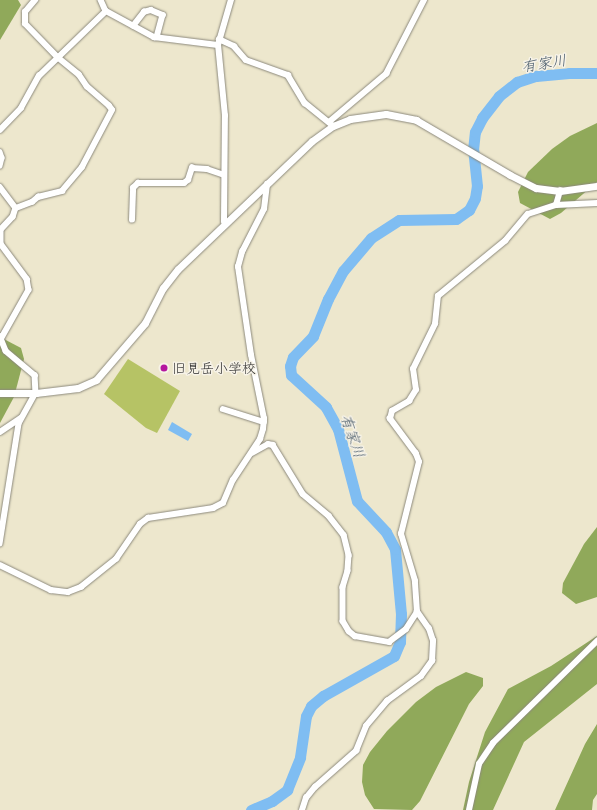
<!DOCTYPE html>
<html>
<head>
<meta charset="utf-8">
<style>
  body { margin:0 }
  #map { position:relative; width:597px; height:810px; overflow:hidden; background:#ede7cd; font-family:Delius,"Klee One",sans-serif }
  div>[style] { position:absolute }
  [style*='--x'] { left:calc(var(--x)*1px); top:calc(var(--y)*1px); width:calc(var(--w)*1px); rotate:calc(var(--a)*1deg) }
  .green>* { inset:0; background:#b6c365 }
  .forest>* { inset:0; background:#90a95a }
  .water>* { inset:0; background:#7fbdf2 }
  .river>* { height:11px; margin:-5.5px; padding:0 5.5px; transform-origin:5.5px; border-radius:5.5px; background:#7fbdf2 }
  .roads { filter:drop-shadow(0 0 1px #8c897c) drop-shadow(0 0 1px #8c897c) }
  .minor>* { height:5.5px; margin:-2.75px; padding:0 2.75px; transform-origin:2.75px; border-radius:2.75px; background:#fff }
  .tertiary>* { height:7px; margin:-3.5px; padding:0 3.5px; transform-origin:3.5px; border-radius:3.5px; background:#fff }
  .dots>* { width:11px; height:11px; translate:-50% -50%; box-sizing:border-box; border:2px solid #f7f3e8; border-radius:50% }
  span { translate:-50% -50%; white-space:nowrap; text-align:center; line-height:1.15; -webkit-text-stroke:3px #f7f3e8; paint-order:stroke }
  .poi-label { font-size:14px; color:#2b2b2b }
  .left { translate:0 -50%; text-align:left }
  .water-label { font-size:15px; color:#445767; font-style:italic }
</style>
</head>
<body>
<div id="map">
  <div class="green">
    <i style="clip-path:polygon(128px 359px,180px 391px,157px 433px,146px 428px,104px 394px)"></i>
  </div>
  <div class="forest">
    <i style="clip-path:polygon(0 0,18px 0,21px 5px,0 40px)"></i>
    <i style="clip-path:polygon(597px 123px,597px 182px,561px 213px,550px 219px,520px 203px,518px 192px,528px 172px,552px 149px,570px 136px)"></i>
    <i style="clip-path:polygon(0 337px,21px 348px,24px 359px,14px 397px,0 423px)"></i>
    <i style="clip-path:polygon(597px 527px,597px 597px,576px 604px,562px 593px,563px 583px,584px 544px)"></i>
    <i style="clip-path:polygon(597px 636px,597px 684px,524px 742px,493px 810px,463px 810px,469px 782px,485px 732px,508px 689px,551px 666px)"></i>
    <i style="clip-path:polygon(466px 672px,483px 678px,483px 686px,469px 704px,420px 801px,412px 810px,374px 809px,365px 795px,362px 782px,363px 765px,370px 752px,387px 731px,416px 702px,436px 687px)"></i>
    <i style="clip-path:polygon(597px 724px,597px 794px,593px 800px,592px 810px,555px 810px,585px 744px)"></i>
  </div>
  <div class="water">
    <i style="clip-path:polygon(172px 422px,192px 434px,188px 441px,168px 430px)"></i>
  </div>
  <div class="river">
    <i style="--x:251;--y:810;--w:23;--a:-23"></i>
    <i style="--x:272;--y:801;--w:19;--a:-36"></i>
    <i style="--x:287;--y:790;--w:35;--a:-68"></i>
    <i style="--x:300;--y:757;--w:41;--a:-81.7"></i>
    <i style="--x:306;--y:716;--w:11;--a:-63"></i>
    <i style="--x:311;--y:706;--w:16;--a:-40"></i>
    <i style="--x:323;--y:696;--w:81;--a:-29.4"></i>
    <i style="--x:394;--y:656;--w:15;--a:-67"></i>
    <i style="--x:400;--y:642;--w:28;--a:-88"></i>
    <i style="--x:401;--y:614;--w:65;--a:-95.3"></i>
    <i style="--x:395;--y:549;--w:19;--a:-118"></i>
    <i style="--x:386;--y:532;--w:42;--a:-133.1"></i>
    <i style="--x:357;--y:501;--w:74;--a:-104.8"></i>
    <i style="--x:338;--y:429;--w:25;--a:-119"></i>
    <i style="--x:326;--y:407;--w:47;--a:-137.6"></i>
    <i style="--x:291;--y:375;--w:9;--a:-96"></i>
    <i style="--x:290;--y:366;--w:9;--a:-72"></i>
    <i style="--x:293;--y:357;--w:29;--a:-46"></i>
    <i style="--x:313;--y:336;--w:40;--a:-68"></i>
    <i style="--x:328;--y:299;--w:32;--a:-62"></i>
    <i style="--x:343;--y:271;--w:43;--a:-49.7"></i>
    <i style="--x:371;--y:238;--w:33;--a:-33"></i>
    <i style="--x:399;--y:220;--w:57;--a:-1"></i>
    <i style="--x:456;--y:219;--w:16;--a:-35"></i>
    <i style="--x:469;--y:210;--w:13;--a:-63"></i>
    <i style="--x:475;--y:198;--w:12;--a:-81"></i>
    <i style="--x:477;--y:186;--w:36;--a:-96"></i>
    <i style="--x:473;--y:150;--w:18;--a:-84"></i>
    <i style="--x:475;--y:132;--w:16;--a:-63"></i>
    <i style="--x:482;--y:118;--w:28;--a:-52"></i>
    <i style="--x:499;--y:96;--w:23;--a:-38"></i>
    <i style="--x:517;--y:82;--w:20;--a:-18"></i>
    <i style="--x:536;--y:76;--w:33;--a:-5"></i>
    <i style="--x:569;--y:73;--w:28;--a:0"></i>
  </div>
  <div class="roads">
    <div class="minor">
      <i style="--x:101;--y:0;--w:12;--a:66"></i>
      <i style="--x:133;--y:26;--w:18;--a:-52"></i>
      <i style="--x:144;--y:12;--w:7;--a:-16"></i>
      <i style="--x:151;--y:10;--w:13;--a:23"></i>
      <i style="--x:163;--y:15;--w:23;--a:105"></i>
      <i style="--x:219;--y:39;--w:17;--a:25"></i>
      <i style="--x:234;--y:46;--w:18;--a:49"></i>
      <i style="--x:246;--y:60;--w:45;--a:19.7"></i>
      <i style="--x:288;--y:75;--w:33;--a:59"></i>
      <i style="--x:305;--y:103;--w:33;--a:39"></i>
      <i style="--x:329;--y:122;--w:75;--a:-40.1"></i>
      <i style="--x:386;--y:74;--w:83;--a:-62.8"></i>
      <i style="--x:0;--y:130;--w:30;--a:-46"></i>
      <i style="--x:21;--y:108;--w:37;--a:-61"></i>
      <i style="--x:39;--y:76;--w:93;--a:-44.1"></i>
      <i style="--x:106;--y:11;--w:55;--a:28.4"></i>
      <i style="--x:154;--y:37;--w:64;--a:7.1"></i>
      <i style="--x:0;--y:152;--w:6;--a:72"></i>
      <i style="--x:2;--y:158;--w:8;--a:104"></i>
      <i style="--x:0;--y:187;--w:26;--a:53"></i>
      <i style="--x:16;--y:208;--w:9;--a:108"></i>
      <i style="--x:13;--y:217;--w:18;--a:133"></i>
      <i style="--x:1;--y:230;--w:14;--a:90"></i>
      <i style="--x:1;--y:244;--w:44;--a:53.4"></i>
      <i style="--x:27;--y:279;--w:11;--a:80"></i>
      <i style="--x:29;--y:290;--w:55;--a:119.4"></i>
      <i style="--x:556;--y:205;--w:15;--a:-74"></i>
      <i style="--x:16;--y:208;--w:17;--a:-21"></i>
      <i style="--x:32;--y:202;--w:8;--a:-40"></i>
      <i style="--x:38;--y:197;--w:25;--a:-14"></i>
      <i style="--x:62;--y:191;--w:31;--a:-50"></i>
      <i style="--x:82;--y:167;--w:64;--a:-62.2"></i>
      <i style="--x:112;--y:110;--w:5;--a:-127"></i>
      <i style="--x:109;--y:106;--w:29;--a:-139"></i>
      <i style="--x:87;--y:87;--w:14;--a:-124"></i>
      <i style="--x:79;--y:75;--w:27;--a:-141"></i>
      <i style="--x:58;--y:58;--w:47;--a:-134.1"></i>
      <i style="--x:25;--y:24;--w:12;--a:-90"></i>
      <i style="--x:25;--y:12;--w:16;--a:-50"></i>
      <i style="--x:132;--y:220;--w:32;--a:-88"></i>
      <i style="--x:133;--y:188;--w:7;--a:-45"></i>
      <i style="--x:138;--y:183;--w:46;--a:0"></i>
      <i style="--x:184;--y:183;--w:5;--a:-37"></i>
      <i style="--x:188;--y:180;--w:13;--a:-72"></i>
      <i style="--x:192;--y:168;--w:15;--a:4"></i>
      <i style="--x:207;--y:169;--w:18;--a:19"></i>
      <i style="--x:224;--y:222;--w:106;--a:-89.5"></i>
      <i style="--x:225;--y:116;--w:71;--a:-95.6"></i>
      <i style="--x:218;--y:45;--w:47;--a:-73.9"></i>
      <i style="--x:0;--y:336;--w:16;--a:68"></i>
      <i style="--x:6;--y:351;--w:38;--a:40"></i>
      <i style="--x:35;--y:375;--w:18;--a:87"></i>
      <i style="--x:36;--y:393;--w:35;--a:119"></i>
      <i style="--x:19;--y:424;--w:121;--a:99"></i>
      <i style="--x:223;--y:409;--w:43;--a:17.6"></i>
      <i style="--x:0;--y:432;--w:25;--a:-34"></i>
      <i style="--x:252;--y:453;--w:18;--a:-29"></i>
      <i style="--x:268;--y:444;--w:5;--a:11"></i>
      <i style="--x:273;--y:445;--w:57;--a:58.5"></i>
      <i style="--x:303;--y:494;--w:34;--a:40"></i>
      <i style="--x:329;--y:516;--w:24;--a:52"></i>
      <i style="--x:344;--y:535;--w:21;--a:76"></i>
      <i style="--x:349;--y:555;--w:16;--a:94"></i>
      <i style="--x:348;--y:571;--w:17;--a:107"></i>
      <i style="--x:343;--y:587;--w:34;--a:90"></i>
      <i style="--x:343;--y:621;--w:12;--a:59"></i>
      <i style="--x:349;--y:631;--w:8;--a:40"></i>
      <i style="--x:355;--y:636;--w:35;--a:10"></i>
      <i style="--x:389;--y:642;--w:21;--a:-37"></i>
      <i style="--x:406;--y:629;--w:20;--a:-57"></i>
      <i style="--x:0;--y:565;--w:57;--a:26.1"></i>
      <i style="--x:51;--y:590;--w:17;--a:7"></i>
      <i style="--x:68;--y:592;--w:14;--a:-21"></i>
      <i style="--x:81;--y:587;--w:45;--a:-38.7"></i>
      <i style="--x:116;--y:559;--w:42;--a:-55.6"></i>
      <i style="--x:140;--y:524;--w:10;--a:-37"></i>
      <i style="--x:148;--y:518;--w:66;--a:-8.7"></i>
      <i style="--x:213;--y:508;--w:11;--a:-27"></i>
      <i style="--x:223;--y:503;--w:25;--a:-67"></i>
      <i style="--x:233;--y:480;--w:49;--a:-56.6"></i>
      <i style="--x:260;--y:439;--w:10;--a:-73"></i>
      <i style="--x:263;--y:429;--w:10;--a:-84"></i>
      <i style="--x:264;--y:419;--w:65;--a:-101.5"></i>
      <i style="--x:251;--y:355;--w:89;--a:-98.4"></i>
      <i style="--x:238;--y:267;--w:16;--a:-75"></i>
      <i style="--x:242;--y:252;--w:48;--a:-62.9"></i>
      <i style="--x:264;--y:209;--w:25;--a:-83"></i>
      <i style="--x:302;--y:810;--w:13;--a:-72"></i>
      <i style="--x:306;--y:798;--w:14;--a:-51"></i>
      <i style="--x:315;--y:787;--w:55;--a:-41.3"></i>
      <i style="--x:356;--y:751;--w:27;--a:-68"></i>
      <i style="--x:366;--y:726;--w:33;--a:-50"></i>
      <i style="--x:387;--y:701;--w:42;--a:-36.3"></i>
      <i style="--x:421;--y:676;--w:19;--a:-54"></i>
      <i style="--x:432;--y:661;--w:20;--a:-87"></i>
      <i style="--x:433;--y:641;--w:13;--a:-108"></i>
      <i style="--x:429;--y:629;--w:21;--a:-125"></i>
      <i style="--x:417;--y:612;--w:31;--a:-94"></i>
      <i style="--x:415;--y:581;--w:49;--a:-106.6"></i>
      <i style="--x:401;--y:534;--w:74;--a:-76"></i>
      <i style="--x:419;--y:462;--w:9;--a:-111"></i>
      <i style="--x:416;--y:454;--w:44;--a:-126.6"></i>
      <i style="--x:390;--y:419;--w:8;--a:-76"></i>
      <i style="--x:392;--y:411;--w:20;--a:-30"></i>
      <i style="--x:409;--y:401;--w:13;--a:-58"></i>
      <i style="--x:416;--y:390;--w:21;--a:-98"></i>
      <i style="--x:413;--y:369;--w:50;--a:-63.9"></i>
      <i style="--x:435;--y:324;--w:28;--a:-84"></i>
      <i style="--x:438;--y:296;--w:87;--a:-39.4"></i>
      <i style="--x:505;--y:241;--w:35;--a:-50"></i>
      <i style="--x:528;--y:214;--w:29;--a:-18"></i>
      <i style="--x:556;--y:205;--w:41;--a:-2.8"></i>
      <i style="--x:469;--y:810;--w:47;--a:-77.7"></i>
      <i style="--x:479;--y:764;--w:25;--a:-56"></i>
      <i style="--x:493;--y:743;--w:146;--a:-44.4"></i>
    </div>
    <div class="tertiary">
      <i style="--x:0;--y:393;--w:36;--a:0"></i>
      <i style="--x:36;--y:393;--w:42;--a:-6.8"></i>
      <i style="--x:78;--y:388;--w:20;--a:-24"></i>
      <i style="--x:96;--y:380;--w:75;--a:-49.3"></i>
      <i style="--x:145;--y:323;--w:39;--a:-63"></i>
      <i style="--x:163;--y:288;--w:24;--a:-52"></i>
      <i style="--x:178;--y:269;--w:185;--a:-43.7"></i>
      <i style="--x:312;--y:141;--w:26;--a:-36"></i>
      <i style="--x:333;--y:126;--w:18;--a:-22"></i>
      <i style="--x:350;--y:119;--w:36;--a:-8"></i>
      <i style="--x:386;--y:114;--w:31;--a:11"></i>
      <i style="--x:416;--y:120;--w:109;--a:30.3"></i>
      <i style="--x:510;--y:175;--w:29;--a:27"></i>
      <i style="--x:536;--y:188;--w:24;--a:7"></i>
      <i style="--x:560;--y:191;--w:37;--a:-8"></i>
    </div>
  </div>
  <div class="dots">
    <i style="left:164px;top:368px;background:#b5179e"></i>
  </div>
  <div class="poi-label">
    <span class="left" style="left:172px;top:368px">旧見岳小学校</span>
  </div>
  <div class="water-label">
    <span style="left:544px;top:63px;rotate:-9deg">有家川</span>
    <span style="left:353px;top:436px;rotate:71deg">有家川</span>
  </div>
</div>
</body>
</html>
